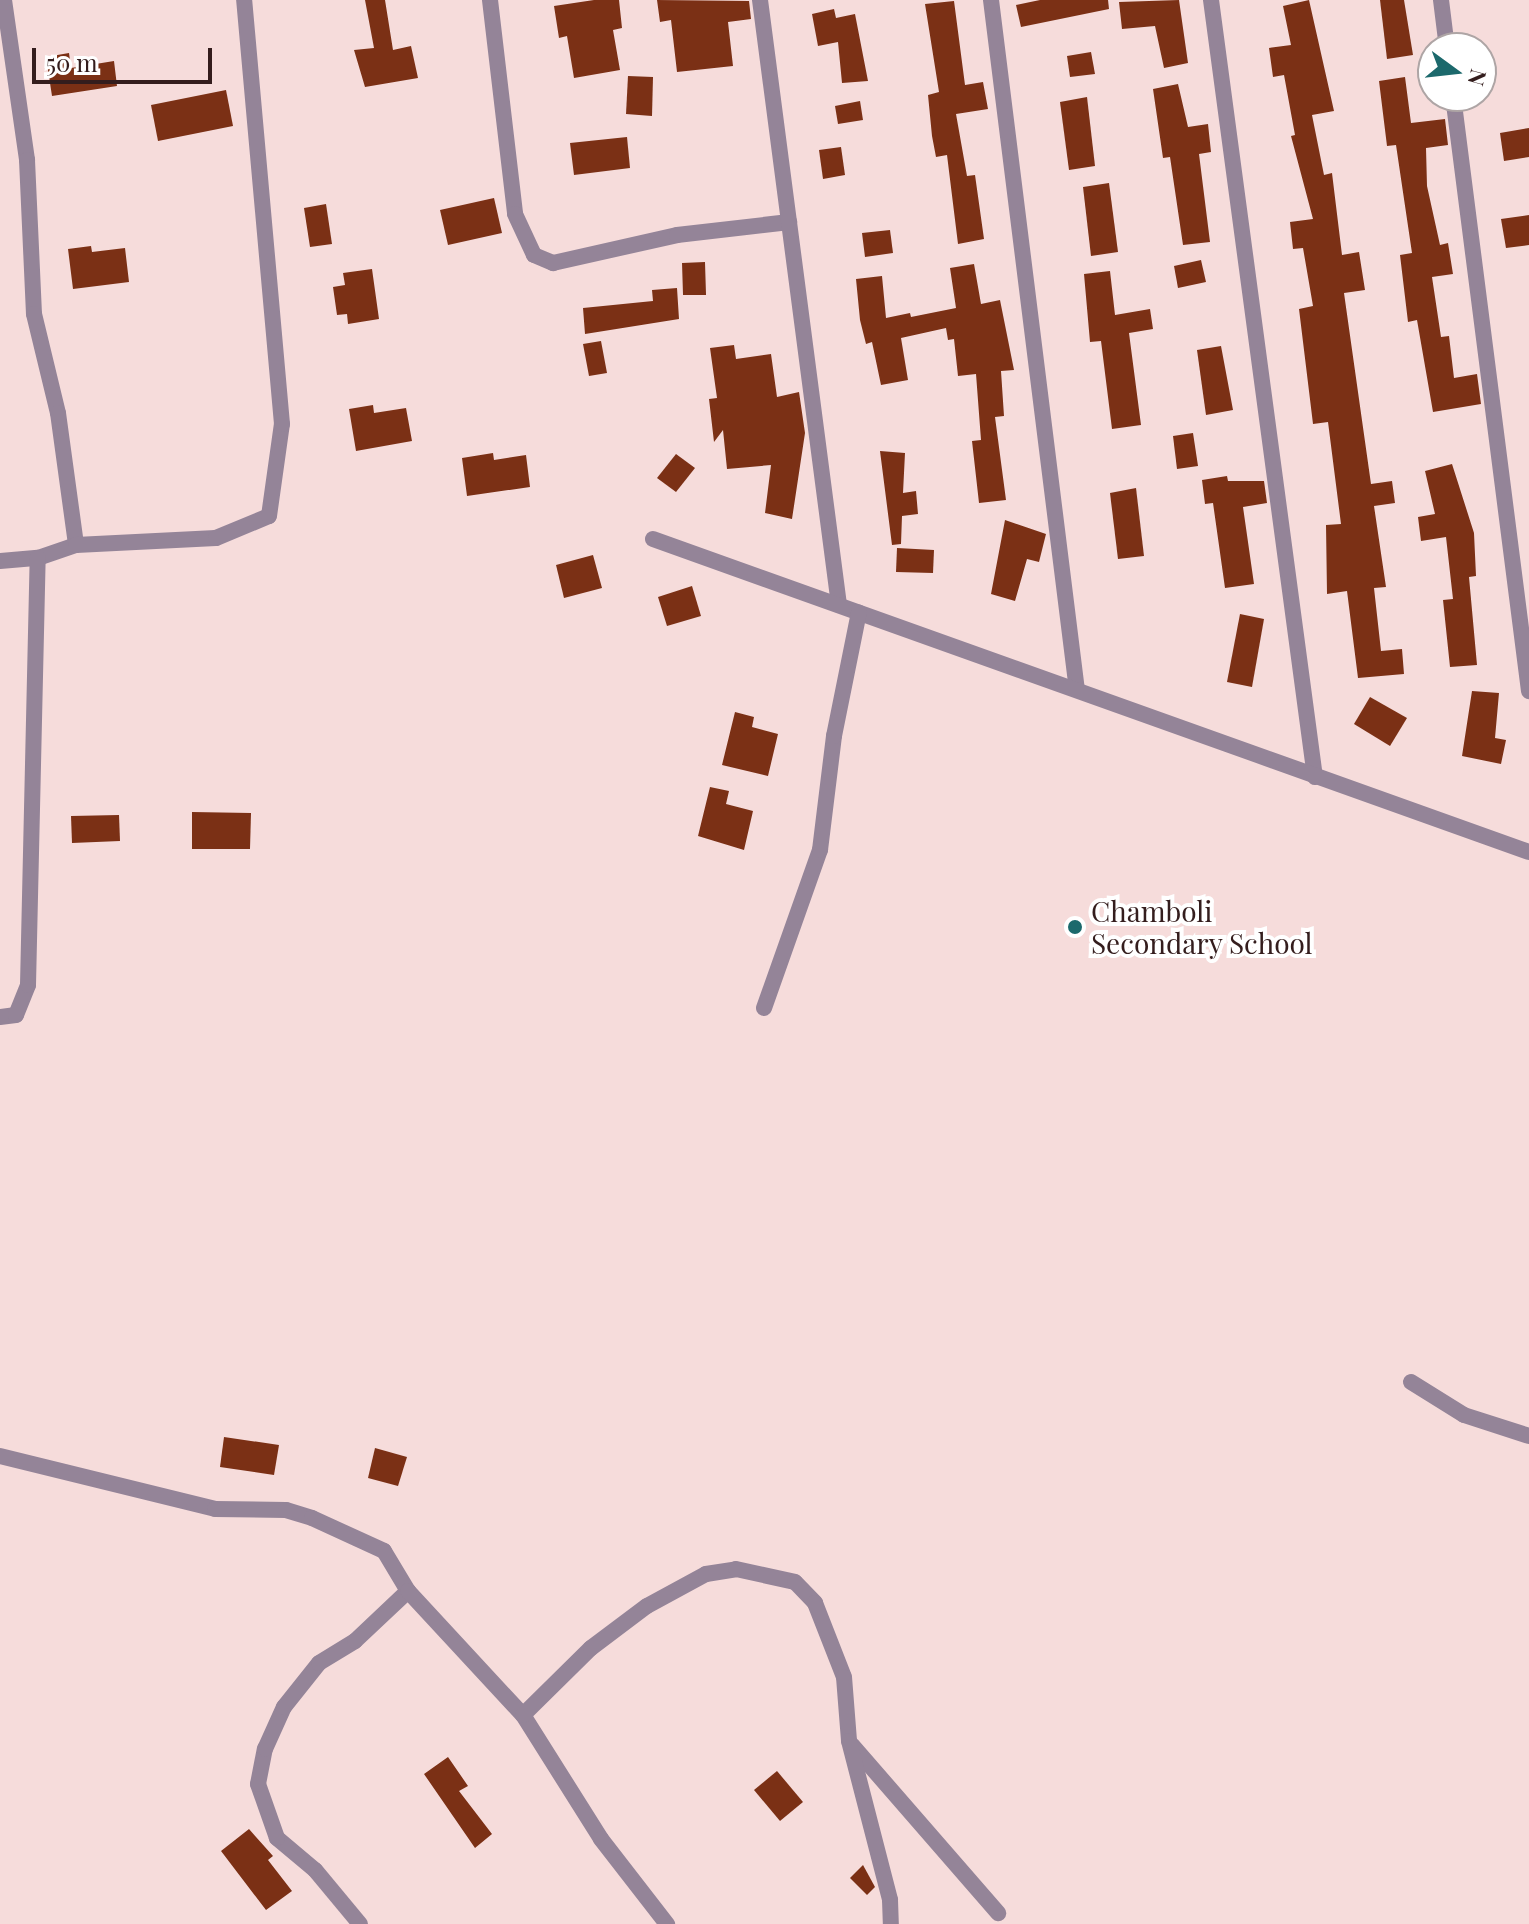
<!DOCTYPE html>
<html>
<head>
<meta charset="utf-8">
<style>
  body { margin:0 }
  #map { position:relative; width:1529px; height:1924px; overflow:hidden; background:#f6dcdb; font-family:"Playfair Display",serif }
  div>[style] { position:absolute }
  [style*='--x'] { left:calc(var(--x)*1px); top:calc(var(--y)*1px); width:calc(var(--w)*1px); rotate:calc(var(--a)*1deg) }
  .building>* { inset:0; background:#7b3015 }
  .minor>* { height:16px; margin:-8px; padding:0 8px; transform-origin:8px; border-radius:8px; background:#948498 }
  .dots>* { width:22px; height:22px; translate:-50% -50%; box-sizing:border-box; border:4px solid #fff; border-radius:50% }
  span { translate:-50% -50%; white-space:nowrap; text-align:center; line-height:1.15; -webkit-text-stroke:8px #fff; paint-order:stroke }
  .poi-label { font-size:28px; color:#341d1d }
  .left { translate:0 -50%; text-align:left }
  .north { position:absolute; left:1417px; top:32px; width:80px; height:80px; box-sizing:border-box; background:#fff; border:2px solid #aea5a5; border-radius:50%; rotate:105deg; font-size:22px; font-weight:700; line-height:32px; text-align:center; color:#341d1d }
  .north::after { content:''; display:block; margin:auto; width:28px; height:36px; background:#1c696c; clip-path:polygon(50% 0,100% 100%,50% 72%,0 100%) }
  .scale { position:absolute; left:32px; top:48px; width:180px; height:36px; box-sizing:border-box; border:4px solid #341d1d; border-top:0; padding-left:10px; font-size:24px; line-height:28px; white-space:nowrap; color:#341d1d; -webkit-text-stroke:6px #fff; paint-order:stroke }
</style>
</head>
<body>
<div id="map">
  <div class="building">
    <i style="clip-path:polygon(365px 0,385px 0,393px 50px,411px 46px,418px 78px,365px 87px,354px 50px,374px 48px)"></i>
    <i style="clip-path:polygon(594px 0,619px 0,622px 28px,613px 30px,620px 70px,574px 78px,567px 36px,559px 38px,554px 6px)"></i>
    <i style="clip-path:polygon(657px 0,749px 1px,751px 19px,728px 22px,733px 66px,677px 72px,671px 20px,660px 22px)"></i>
    <i style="clip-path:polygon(1040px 0,1108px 0,1109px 9px,1021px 27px,1016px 5px)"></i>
    <i style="clip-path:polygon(1179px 0,1188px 63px,1164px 68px,1155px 26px,1122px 29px,1119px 2px)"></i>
    <i style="clip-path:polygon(1309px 0,1334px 111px,1312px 115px,1324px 175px,1332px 173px,1342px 255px,1359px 252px,1365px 290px,1344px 293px,1371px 484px,1392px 481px,1395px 503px,1374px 506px,1386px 587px,1374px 588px,1381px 651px,1402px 649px,1404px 674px,1358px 678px,1347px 591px,1327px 594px,1326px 525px,1341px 524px,1328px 422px,1313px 424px,1299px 309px,1313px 306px,1303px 248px,1293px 249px,1290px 222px,1313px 219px,1291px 136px,1295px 135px,1284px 75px,1273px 77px,1269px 48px,1291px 45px,1283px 6px)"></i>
    <i style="clip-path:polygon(1380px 0,1404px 0,1413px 55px,1387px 59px)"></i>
    <i style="clip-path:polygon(954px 1px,965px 85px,983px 82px,988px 109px,956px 114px,967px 176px,975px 175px,984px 239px,958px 244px,947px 155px,936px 157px,932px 136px,928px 95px,939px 92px,925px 4px)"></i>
    <i style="clip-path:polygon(834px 9px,836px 18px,855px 14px,868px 81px,842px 83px,838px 42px,818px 46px,812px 14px)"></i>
    <i style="clip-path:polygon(1091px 52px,1095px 74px,1070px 77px,1067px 56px)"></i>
    <i style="clip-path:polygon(69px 53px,71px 68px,114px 61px,117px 86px,52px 96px,46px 57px)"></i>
    <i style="clip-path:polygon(628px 76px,653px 77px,652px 116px,626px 114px)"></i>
    <i style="clip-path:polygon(1405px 77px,1411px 123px,1445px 119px,1448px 145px,1426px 148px,1427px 186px,1440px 245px,1448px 243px,1453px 274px,1432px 277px,1441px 337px,1449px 336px,1454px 378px,1477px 374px,1481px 404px,1433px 412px,1417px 320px,1408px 322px,1400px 255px,1412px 253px,1396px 145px,1387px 146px,1379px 81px)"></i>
    <i style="clip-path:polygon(1178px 84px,1188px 127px,1208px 124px,1211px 152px,1199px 154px,1210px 242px,1183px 245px,1170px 157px,1163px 158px,1153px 89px)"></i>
    <i style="clip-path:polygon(226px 90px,233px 126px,158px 141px,151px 105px)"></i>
    <i style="clip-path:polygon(1087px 97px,1095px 166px,1069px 170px,1060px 102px)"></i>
    <i style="clip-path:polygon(860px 101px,863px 120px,838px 124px,835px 106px)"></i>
    <i style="clip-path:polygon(1529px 128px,1529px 157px,1504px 161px,1500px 133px)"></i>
    <i style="clip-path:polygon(627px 137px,630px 168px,574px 175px,570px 143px)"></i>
    <i style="clip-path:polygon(841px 147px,845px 175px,823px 179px,819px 150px)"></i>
    <i style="clip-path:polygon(1109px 183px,1118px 252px,1091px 256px,1083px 187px)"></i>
    <i style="clip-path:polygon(494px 198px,502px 233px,448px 245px,440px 210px)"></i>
    <i style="clip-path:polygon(326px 204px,332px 244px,310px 247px,304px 208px)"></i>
    <i style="clip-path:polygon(1529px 215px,1529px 245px,1506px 248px,1501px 219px)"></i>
    <i style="clip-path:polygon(890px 230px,893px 253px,865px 257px,862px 233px)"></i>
    <i style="clip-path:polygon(91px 246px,92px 252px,125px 248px,129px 282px,73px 289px,68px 249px)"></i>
    <i style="clip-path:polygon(1201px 260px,1206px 282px,1178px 288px,1174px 266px)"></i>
    <i style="clip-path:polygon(705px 262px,706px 295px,683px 295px,682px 263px)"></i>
    <i style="clip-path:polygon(974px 264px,981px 304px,1000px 300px,1014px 370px,1001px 371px,1004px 416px,995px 417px,1006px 500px,979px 503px,972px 441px,981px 440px,976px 374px,958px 376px,954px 339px,948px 340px,946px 328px,901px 338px,908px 380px,881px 385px,872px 342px,866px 344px,860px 320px,856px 279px,882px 276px,886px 318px,910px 313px,911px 317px,956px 308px,950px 268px)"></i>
    <i style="clip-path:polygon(372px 269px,379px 319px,348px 324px,347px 314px,337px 315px,333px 287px,345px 285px,343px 273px)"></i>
    <i style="clip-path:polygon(1110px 271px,1115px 315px,1150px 309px,1153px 329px,1129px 333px,1141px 425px,1112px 429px,1101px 341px,1090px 342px,1084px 274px)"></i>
    <i style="clip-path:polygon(677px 288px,679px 319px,585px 334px,583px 308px,653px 301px,652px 290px)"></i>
    <i style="clip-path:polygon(601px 341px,607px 373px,589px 376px,583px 344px)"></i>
    <i style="clip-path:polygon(734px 345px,736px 359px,771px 354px,777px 397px,799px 392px,805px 433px,792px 519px,765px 513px,771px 465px,727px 469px,723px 430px,714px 442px,709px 399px,717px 398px,710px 348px)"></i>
    <i style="clip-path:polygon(1221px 346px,1233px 410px,1206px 415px,1197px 350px)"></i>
    <i style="clip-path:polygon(373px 405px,374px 413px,406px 408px,412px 441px,356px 451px,349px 409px)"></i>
    <i style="clip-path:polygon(1193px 433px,1198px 466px,1177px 469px,1173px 436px)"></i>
    <i style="clip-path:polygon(880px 451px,905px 453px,903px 493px,916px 491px,918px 514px,902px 516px,901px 544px,892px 545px)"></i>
    <i style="clip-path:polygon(493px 453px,494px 460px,526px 455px,530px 487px,467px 496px,462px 458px)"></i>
    <i style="clip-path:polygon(676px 454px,695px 468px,676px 492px,657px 478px)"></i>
    <i style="clip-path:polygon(1452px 464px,1474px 533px,1476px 576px,1469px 577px,1477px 665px,1450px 667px,1443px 600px,1453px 599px,1446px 537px,1421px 541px,1418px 517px,1435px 514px,1425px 471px)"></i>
    <i style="clip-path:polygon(1227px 476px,1228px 481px,1264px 481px,1267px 503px,1243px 507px,1254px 584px,1225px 588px,1213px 503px,1205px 504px,1202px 480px)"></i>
    <i style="clip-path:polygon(1136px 488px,1144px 556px,1118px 559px,1110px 493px)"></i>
    <i style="clip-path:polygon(1005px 520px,1046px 534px,1039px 562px,1027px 559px,1015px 601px,991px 594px)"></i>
    <i style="clip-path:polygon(897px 548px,934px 550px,933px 573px,896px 572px)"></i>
    <i style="clip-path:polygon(593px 555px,602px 588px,564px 598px,556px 565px)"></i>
    <i style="clip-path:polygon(692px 586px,701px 616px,667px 626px,658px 597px)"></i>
    <i style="clip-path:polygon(1240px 614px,1264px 619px,1252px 687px,1227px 682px)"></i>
    <i style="clip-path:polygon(1472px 691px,1499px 693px,1495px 738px,1506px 740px,1501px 764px,1462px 756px)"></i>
    <i style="clip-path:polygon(1370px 697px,1407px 718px,1390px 746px,1354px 724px)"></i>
    <i style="clip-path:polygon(735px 712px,754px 717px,752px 727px,778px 734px,768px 776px,722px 765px)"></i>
    <i style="clip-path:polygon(710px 787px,729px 791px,726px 804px,753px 811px,744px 850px,698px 836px)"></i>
    <i style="clip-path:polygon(192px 812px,251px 813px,250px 849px,192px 849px)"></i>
    <i style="clip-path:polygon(119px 815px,120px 841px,72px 843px,71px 816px)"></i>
    <i style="clip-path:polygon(224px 1437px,279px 1445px,274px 1475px,220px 1467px)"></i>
    <i style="clip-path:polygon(375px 1448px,407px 1457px,398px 1486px,368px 1478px)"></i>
    <i style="clip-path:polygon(448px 1757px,468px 1786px,459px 1791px,492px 1834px,475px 1848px,424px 1774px)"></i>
    <i style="clip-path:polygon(777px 1771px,803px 1802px,780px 1821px,754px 1790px)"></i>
    <i style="clip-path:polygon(249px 1829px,273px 1856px,268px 1860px,292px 1891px,266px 1910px,221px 1851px)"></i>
    <i style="clip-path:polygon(863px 1865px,875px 1887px,867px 1895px,850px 1878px)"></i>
  </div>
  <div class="minor">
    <i style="--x:4;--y:0;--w:162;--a:81.8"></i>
    <i style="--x:27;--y:160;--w:154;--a:87.4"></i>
    <i style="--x:34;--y:314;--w:102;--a:76.4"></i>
    <i style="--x:58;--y:413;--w:133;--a:82.2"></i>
    <i style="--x:490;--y:0;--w:215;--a:83.3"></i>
    <i style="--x:515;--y:214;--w:45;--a:65.1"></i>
    <i style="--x:534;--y:255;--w:21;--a:23"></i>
    <i style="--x:553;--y:263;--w:127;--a:-12.7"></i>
    <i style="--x:677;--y:235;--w:113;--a:-6.6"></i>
    <i style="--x:760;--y:0;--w:610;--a:82.56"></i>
    <i style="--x:991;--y:0;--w:695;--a:82.9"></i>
    <i style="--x:1211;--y:0;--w:784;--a:82.38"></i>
    <i style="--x:1441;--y:0;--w:48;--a:82.9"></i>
    <i style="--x:1453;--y:96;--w:600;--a:82.72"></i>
    <i style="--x:653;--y:539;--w:930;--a:19.66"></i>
    <i style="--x:0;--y:561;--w:38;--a:-5"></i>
    <i style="--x:38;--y:558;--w:40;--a:-18.9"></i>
    <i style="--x:76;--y:545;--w:140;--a:-2.9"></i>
    <i style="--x:216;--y:538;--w:57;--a:-22.5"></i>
    <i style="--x:269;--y:516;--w:93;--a:-82"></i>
    <i style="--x:282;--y:424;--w:426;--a:-95.1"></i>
    <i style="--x:764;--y:1008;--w:168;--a:-70.5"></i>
    <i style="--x:820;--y:850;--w:115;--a:-83"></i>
    <i style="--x:834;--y:736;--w:126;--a:-78.6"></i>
    <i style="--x:0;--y:1017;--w:16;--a:-7"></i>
    <i style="--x:16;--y:1015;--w:32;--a:-68"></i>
    <i style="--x:28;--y:985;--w:427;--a:-88.7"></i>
    <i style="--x:1411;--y:1382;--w:62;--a:31.9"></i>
    <i style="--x:1464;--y:1415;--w:68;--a:17.9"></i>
    <i style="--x:0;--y:1456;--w:221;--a:13.8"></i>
    <i style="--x:215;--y:1509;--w:71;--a:0.8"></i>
    <i style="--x:286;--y:1510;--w:27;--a:17"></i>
    <i style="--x:312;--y:1518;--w:79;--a:24.6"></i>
    <i style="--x:384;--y:1551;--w:47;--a:59"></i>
    <i style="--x:523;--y:1715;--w:146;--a:57.8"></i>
    <i style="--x:601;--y:1839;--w:108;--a:52.2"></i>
    <i style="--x:852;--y:1745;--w:223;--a:49"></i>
    <i style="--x:360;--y:1924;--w:70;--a:-129.8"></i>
    <i style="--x:315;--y:1870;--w:50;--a:-139.9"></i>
    <i style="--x:277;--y:1838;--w:57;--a:-109.4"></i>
    <i style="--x:258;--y:1784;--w:36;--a:-79"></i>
    <i style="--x:265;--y:1749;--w:46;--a:-65.7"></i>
    <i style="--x:284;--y:1707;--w:56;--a:-51.5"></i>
    <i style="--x:319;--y:1663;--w:42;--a:-31.4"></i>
    <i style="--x:355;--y:1641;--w:73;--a:-43.3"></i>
    <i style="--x:408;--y:1591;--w:169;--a:47.2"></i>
    <i style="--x:523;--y:1715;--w:95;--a:-44.6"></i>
    <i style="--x:591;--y:1648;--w:70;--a:-36.9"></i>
    <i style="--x:647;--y:1606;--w:67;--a:-28.5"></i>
    <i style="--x:706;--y:1574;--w:30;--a:-9"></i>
    <i style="--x:736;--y:1569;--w:60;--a:12.4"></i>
    <i style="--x:795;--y:1582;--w:29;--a:46"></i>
    <i style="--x:815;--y:1603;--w:79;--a:68.6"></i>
    <i style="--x:844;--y:1677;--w:64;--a:85.5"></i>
    <i style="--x:849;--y:1741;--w:164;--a:75.5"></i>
    <i style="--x:890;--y:1900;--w:24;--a:88"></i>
  </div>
  <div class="dots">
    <i style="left:1075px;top:927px;background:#1c696c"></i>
  </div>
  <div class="poi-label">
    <span class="left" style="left:1091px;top:927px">Chamboli<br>Secondary School</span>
  </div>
  <div class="north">N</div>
  <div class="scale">50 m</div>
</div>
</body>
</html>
